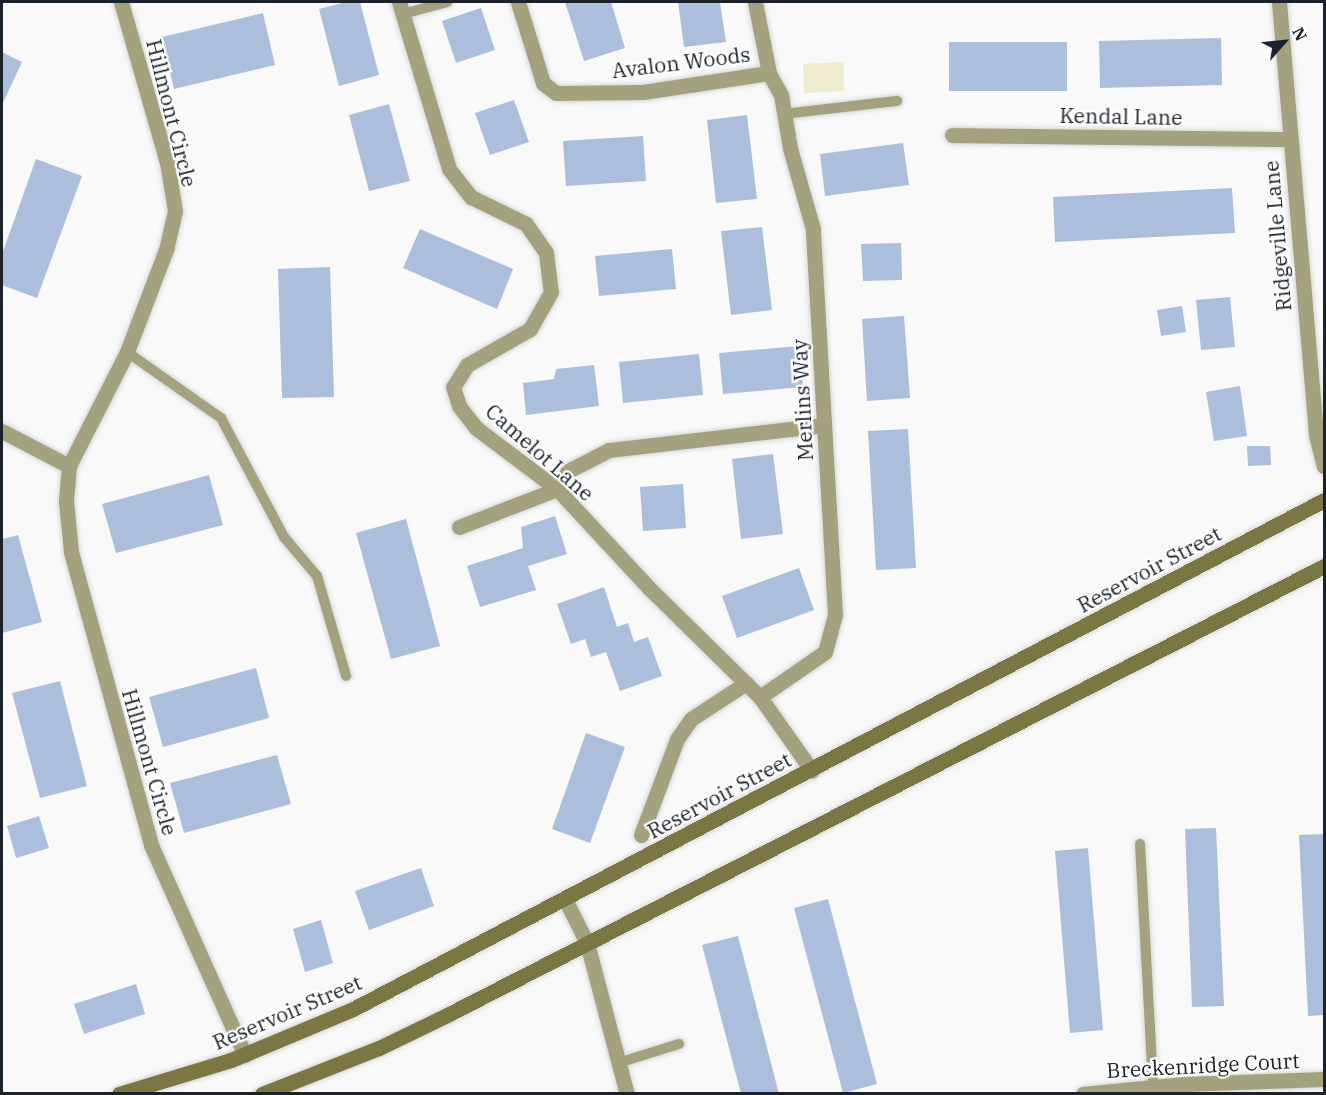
<!DOCTYPE html>
<html>
<head>
<meta charset="utf-8">
<style>
  body { margin:0 }
  #map { position:relative; width:1326px; height:1095px; overflow:hidden; background:#f9f9f9; font-family:"IBM Plex Serif",serif }
  div>[style] { position:absolute }
  [style*='--x'] { left:calc(var(--x)*1px); top:calc(var(--y)*1px); width:calc(var(--w)*1px); rotate:calc(var(--a)*1deg) }
  .green>* { inset:0; background:#eeebce }
  .building>* { inset:0; background:#abbfdc }
  .roads { filter:drop-shadow(0 0 2px #d5d7d8) drop-shadow(0 0 2px #d5d7d8) }
  .service>* { height:10px; margin:-5px; padding:0 5px; transform-origin:5px; border-radius:5px; background:#a4a17e }
  .minor>* { height:15px; margin:-7.5px; padding:0 7.5px; transform-origin:7.5px; border-radius:7.5px; background:#a4a17e }
  .tertiary>* { height:15px; margin:-7.5px; padding:0 7.5px; transform-origin:7.5px; border-radius:7.5px; background:#a4a17e }
  .secondary>* { height:15px; margin:-7.5px; padding:0 7.5px; transform-origin:7.5px; border-radius:7.5px; background:#7c7642 }
  span { translate:-50% -50%; white-space:nowrap; text-align:center; line-height:1.15; -webkit-text-stroke:4.5px #fff; paint-order:stroke }
  .street-label { font-size:21px; color:#1b222c }
  .frame { position:absolute; inset:0; border:3px solid #1b222c; pointer-events:none }
  .north { position:absolute; left:1254px; top:12px; width:60px; height:60px; -webkit-text-stroke:4px #fff; paint-order:stroke; rotate:63deg; font-size:16px; font-weight:700; line-height:24px; text-align:center; color:#1b222c }
  .north::after { content:''; display:block; margin:auto; width:21px; height:27px; background:#1b222c; clip-path:polygon(50% 0,100% 100%,50% 72%,0 100%) }
</style>
</head>
<body>
<div id="map">
  <div class="green">
    <i style="clip-path:polygon(843px 62px,844px 91px,804px 93px,803px 64px)"></i>
  </div>
  <div class="building">
    <i style="clip-path:polygon(346px 2px,360px 2px,379px 75px,339px 86px,319px 9px)"></i>
    <i style="clip-path:polygon(565px 2px,611px 2px,625px 48px,584px 61px)"></i>
    <i style="clip-path:polygon(678px 2px,720px 2px,726px 42px,684px 47px)"></i>
    <i style="clip-path:polygon(481px 8px,495px 50px,456px 63px,442px 21px)"></i>
    <i style="clip-path:polygon(263px 13px,275px 65px,174px 89px,162px 37px)"></i>
    <i style="clip-path:polygon(1221px 38px,1222px 85px,1100px 88px,1099px 41px)"></i>
    <i style="clip-path:polygon(949px 42px,1067px 42px,1067px 91px,949px 91px)"></i>
    <i style="clip-path:polygon(2px 52px,22px 62px,2px 105px)"></i>
    <i style="clip-path:polygon(514px 100px,529px 142px,490px 155px,475px 113px)"></i>
    <i style="clip-path:polygon(389px 104px,410px 181px,369px 191px,349px 115px)"></i>
    <i style="clip-path:polygon(747px 115px,757px 199px,716px 203px,707px 120px)"></i>
    <i style="clip-path:polygon(643px 136px,646px 181px,566px 186px,563px 141px)"></i>
    <i style="clip-path:polygon(903px 143px,909px 185px,825px 196px,820px 154px)"></i>
    <i style="clip-path:polygon(36px 159px,82px 176px,37px 298px,2px 285px,2px 254px)"></i>
    <i style="clip-path:polygon(1232px 188px,1235px 233px,1055px 242px,1053px 197px)"></i>
    <i style="clip-path:polygon(762px 227px,772px 310px,731px 315px,721px 231px)"></i>
    <i style="clip-path:polygon(420px 229px,513px 269px,497px 309px,403px 268px)"></i>
    <i style="clip-path:polygon(901px 243px,902px 280px,863px 281px,861px 244px)"></i>
    <i style="clip-path:polygon(672px 249px,676px 289px,599px 296px,595px 256px)"></i>
    <i style="clip-path:polygon(330px 267px,334px 397px,282px 398px,278px 269px)"></i>
    <i style="clip-path:polygon(1230px 297px,1235px 347px,1201px 350px,1196px 300px)"></i>
    <i style="clip-path:polygon(1182px 306px,1186px 332px,1161px 336px,1157px 310px)"></i>
    <i style="clip-path:polygon(904px 316px,910px 398px,867px 401px,862px 319px)"></i>
    <i style="clip-path:polygon(799px 346px,803px 387px,723px 394px,719px 353px)"></i>
    <i style="clip-path:polygon(699px 354px,703px 395px,623px 403px,619px 362px)"></i>
    <i style="clip-path:polygon(594px 365px,599px 406px,526px 415px,523px 383px,554px 379px,556px 369px)"></i>
    <i style="clip-path:polygon(1240px 386px,1247px 436px,1214px 441px,1206px 392px)"></i>
    <i style="clip-path:polygon(908px 429px,916px 568px,876px 570px,868px 431px)"></i>
    <i style="clip-path:polygon(1247px 446px,1270px 446px,1271px 465px,1248px 466px)"></i>
    <i style="clip-path:polygon(773px 454px,783px 534px,741px 539px,732px 459px)"></i>
    <i style="clip-path:polygon(209px 475px,223px 525px,116px 553px,102px 504px)"></i>
    <i style="clip-path:polygon(683px 484px,686px 528px,643px 531px,640px 487px)"></i>
    <i style="clip-path:polygon(555px 516px,567px 554px,528px 566px,536px 590px,480px 607px,467px 566px,523px 548px,521px 527px)"></i>
    <i style="clip-path:polygon(406px 519px,440px 646px,391px 659px,356px 533px)"></i>
    <i style="clip-path:polygon(18px 535px,42px 622px,2px 633px,2px 539px)"></i>
    <i style="clip-path:polygon(799px 568px,814px 610px,737px 638px,722px 596px)"></i>
    <i style="clip-path:polygon(604px 587px,617px 627px,628px 623px,634px 642px,648px 637px,662px 676px,620px 691px,606px 652px,591px 657px,585px 639px,571px 644px,557px 604px)"></i>
    <i style="clip-path:polygon(256px 668px,269px 718px,163px 747px,149px 697px)"></i>
    <i style="clip-path:polygon(60px 681px,87px 786px,40px 798px,12px 693px)"></i>
    <i style="clip-path:polygon(586px 733px,625px 747px,590px 843px,552px 829px)"></i>
    <i style="clip-path:polygon(277px 755px,291px 804px,184px 833px,170px 783px)"></i>
    <i style="clip-path:polygon(39px 816px,49px 848px,16px 858px,7px 826px)"></i>
    <i style="clip-path:polygon(1216px 828px,1224px 1006px,1192px 1007px,1185px 829px)"></i>
    <i style="clip-path:polygon(1324px 834px,1324px 1015px,1308px 1016px,1299px 835px)"></i>
    <i style="clip-path:polygon(1088px 848px,1103px 1030px,1070px 1033px,1055px 851px)"></i>
    <i style="clip-path:polygon(421px 868px,434px 906px,369px 930px,355px 891px)"></i>
    <i style="clip-path:polygon(828px 899px,877px 1084px,843px 1093px,794px 908px)"></i>
    <i style="clip-path:polygon(321px 920px,333px 963px,305px 972px,293px 929px)"></i>
    <i style="clip-path:polygon(738px 936px,779px 1094px,741px 1094px,702px 945px)"></i>
    <i style="clip-path:polygon(136px 984px,145px 1014px,84px 1034px,74px 1004px)"></i>
  </div>
  <div class="roads">
    <div class="service">
      <i style="--x:403;--y:14;--w:46;--a:-15.3"></i>
      <i style="--x:784;--y:114;--w:114;--a:-6.6"></i>
      <i style="--x:127;--y:352;--w:115;--a:35.1"></i>
      <i style="--x:221;--y:418;--w:135;--a:62.1"></i>
      <i style="--x:284;--y:537;--w:51;--a:49.8"></i>
      <i style="--x:317;--y:576;--w:104;--a:73.8"></i>
      <i style="--x:1140;--y:844;--w:242;--a:86.9"></i>
      <i style="--x:618;--y:1063;--w:64;--a:-17.3"></i>
    </div>
    <div class="minor">
      <i style="--x:121;--y:2;--w:166;--a:74"></i>
      <i style="--x:167;--y:162;--w:50;--a:80.7"></i>
      <i style="--x:175;--y:211;--w:37;--a:103"></i>
      <i style="--x:167;--y:247;--w:112;--a:110.9"></i>
      <i style="--x:127;--y:352;--w:128;--a:117"></i>
      <i style="--x:69;--y:466;--w:35;--a:95"></i>
      <i style="--x:66;--y:501;--w:51;--a:84.4"></i>
      <i style="--x:71;--y:552;--w:304;--a:74.7"></i>
      <i style="--x:151;--y:845;--w:230;--a:65.9"></i>
      <i style="--x:399;--y:2;--w:174;--a:73.3"></i>
      <i style="--x:449;--y:169;--w:36;--a:52"></i>
      <i style="--x:471;--y:197;--w:61;--a:26.1"></i>
      <i style="--x:526;--y:224;--w:35;--a:55"></i>
      <i style="--x:546;--y:253;--w:39;--a:83"></i>
      <i style="--x:551;--y:292;--w:43;--a:119.6"></i>
      <i style="--x:530;--y:329;--w:73;--a:150.3"></i>
      <i style="--x:467;--y:365;--w:26;--a:122"></i>
      <i style="--x:453;--y:387;--w:20;--a:72"></i>
      <i style="--x:459;--y:406;--w:28;--a:52"></i>
      <i style="--x:476;--y:428;--w:101;--a:37"></i>
      <i style="--x:557;--y:489;--w:135;--a:47.1"></i>
      <i style="--x:649;--y:588;--w:156;--a:44.5"></i>
      <i style="--x:760;--y:697;--w:90;--a:54.9"></i>
      <i style="--x:518;--y:2;--w:85;--a:72.8"></i>
      <i style="--x:543;--y:83;--w:16;--a:38"></i>
      <i style="--x:556;--y:93;--w:87;--a:-0.7"></i>
      <i style="--x:643;--y:92;--w:127;--a:-8.6"></i>
      <i style="--x:769;--y:73;--w:72;--a:-101.2"></i>
      <i style="--x:1279;--y:2;--w:435;--a:85.1"></i>
      <i style="--x:1316;--y:435;--w:32;--a:76"></i>
      <i style="--x:952;--y:135;--w:338;--a:0.7"></i>
      <i style="--x:2;--y:431;--w:76;--a:27.6"></i>
      <i style="--x:459;--y:527;--w:105;--a:-21.2"></i>
      <i style="--x:557;--y:489;--w:21;--a:-59"></i>
      <i style="--x:568;--y:471;--w:46;--a:-27.1"></i>
      <i style="--x:609;--y:450;--w:216;--a:-6.6"></i>
      <i style="--x:760;--y:697;--w:79;--a:-34.7"></i>
      <i style="--x:825;--y:652;--w:39;--a:-75"></i>
      <i style="--x:835;--y:614;--w:386;--a:-93.3"></i>
      <i style="--x:813;--y:229;--w:84;--a:-105.9"></i>
      <i style="--x:790;--y:148;--w:54;--a:-99.6"></i>
      <i style="--x:781;--y:95;--w:25;--a:-119"></i>
      <i style="--x:641;--y:835;--w:103;--a:-69.4"></i>
      <i style="--x:677;--y:739;--w:24;--a:-55"></i>
      <i style="--x:691;--y:719;--w:66;--a:-33.2"></i>
      <i style="--x:1083;--y:1094;--w:101;--a:-5.7"></i>
      <i style="--x:1184;--y:1084;--w:140;--a:-2"></i>
    </div>
    <div class="tertiary">
      <i style="--x:565;--y:899;--w:49;--a:63.4"></i>
      <i style="--x:587;--y:943;--w:156;--a:75.2"></i>
    </div>
    <div class="secondary">
      <i style="--x:119;--y:1094;--w:117;--a:-16.9"></i>
      <i style="--x:231;--y:1060;--w:132;--a:-22.7"></i>
      <i style="--x:353;--y:1009;--w:1096;--a:-27.66"></i>
      <i style="--x:262;--y:1094;--w:126;--a:-21.5"></i>
      <i style="--x:379;--y:1048;--w:78;--a:-25.9"></i>
      <i style="--x:449;--y:1014;--w:983;--a:-27.11"></i>
    </div>
  </div>
  <div class="street-label">
    <span style="left:681px;top:62px;rotate:-7deg">Avalon Woods</span>
    <span style="left:172px;top:113px;rotate:76deg">Hillmont Circle</span>
    <span style="left:1121px;top:116px;rotate:1deg">Kendal Lane</span>
    <span style="left:1277px;top:236px;rotate:-95deg">Ridgeville Lane</span>
    <span style="left:802px;top:400px;rotate:-93deg">Merlins Way</span>
    <span style="left:540px;top:452px;rotate:41deg">Camelot Lane</span>
    <span style="left:1149px;top:569px;rotate:-28deg">Reservoir Street</span>
    <span style="left:150px;top:762px;rotate:74deg">Hillmont Circle</span>
    <span style="left:719px;top:795px;rotate:-28deg">Reservoir Street</span>
    <span style="left:287px;top:1012px;rotate:-23deg">Reservoir Street</span>
    <span style="left:1203px;top:1065px;rotate:-3deg">Breckenridge Court</span>
  </div>
  <div class="frame"></div>
  <div class="north">N</div>
</div>
</body>
</html>
